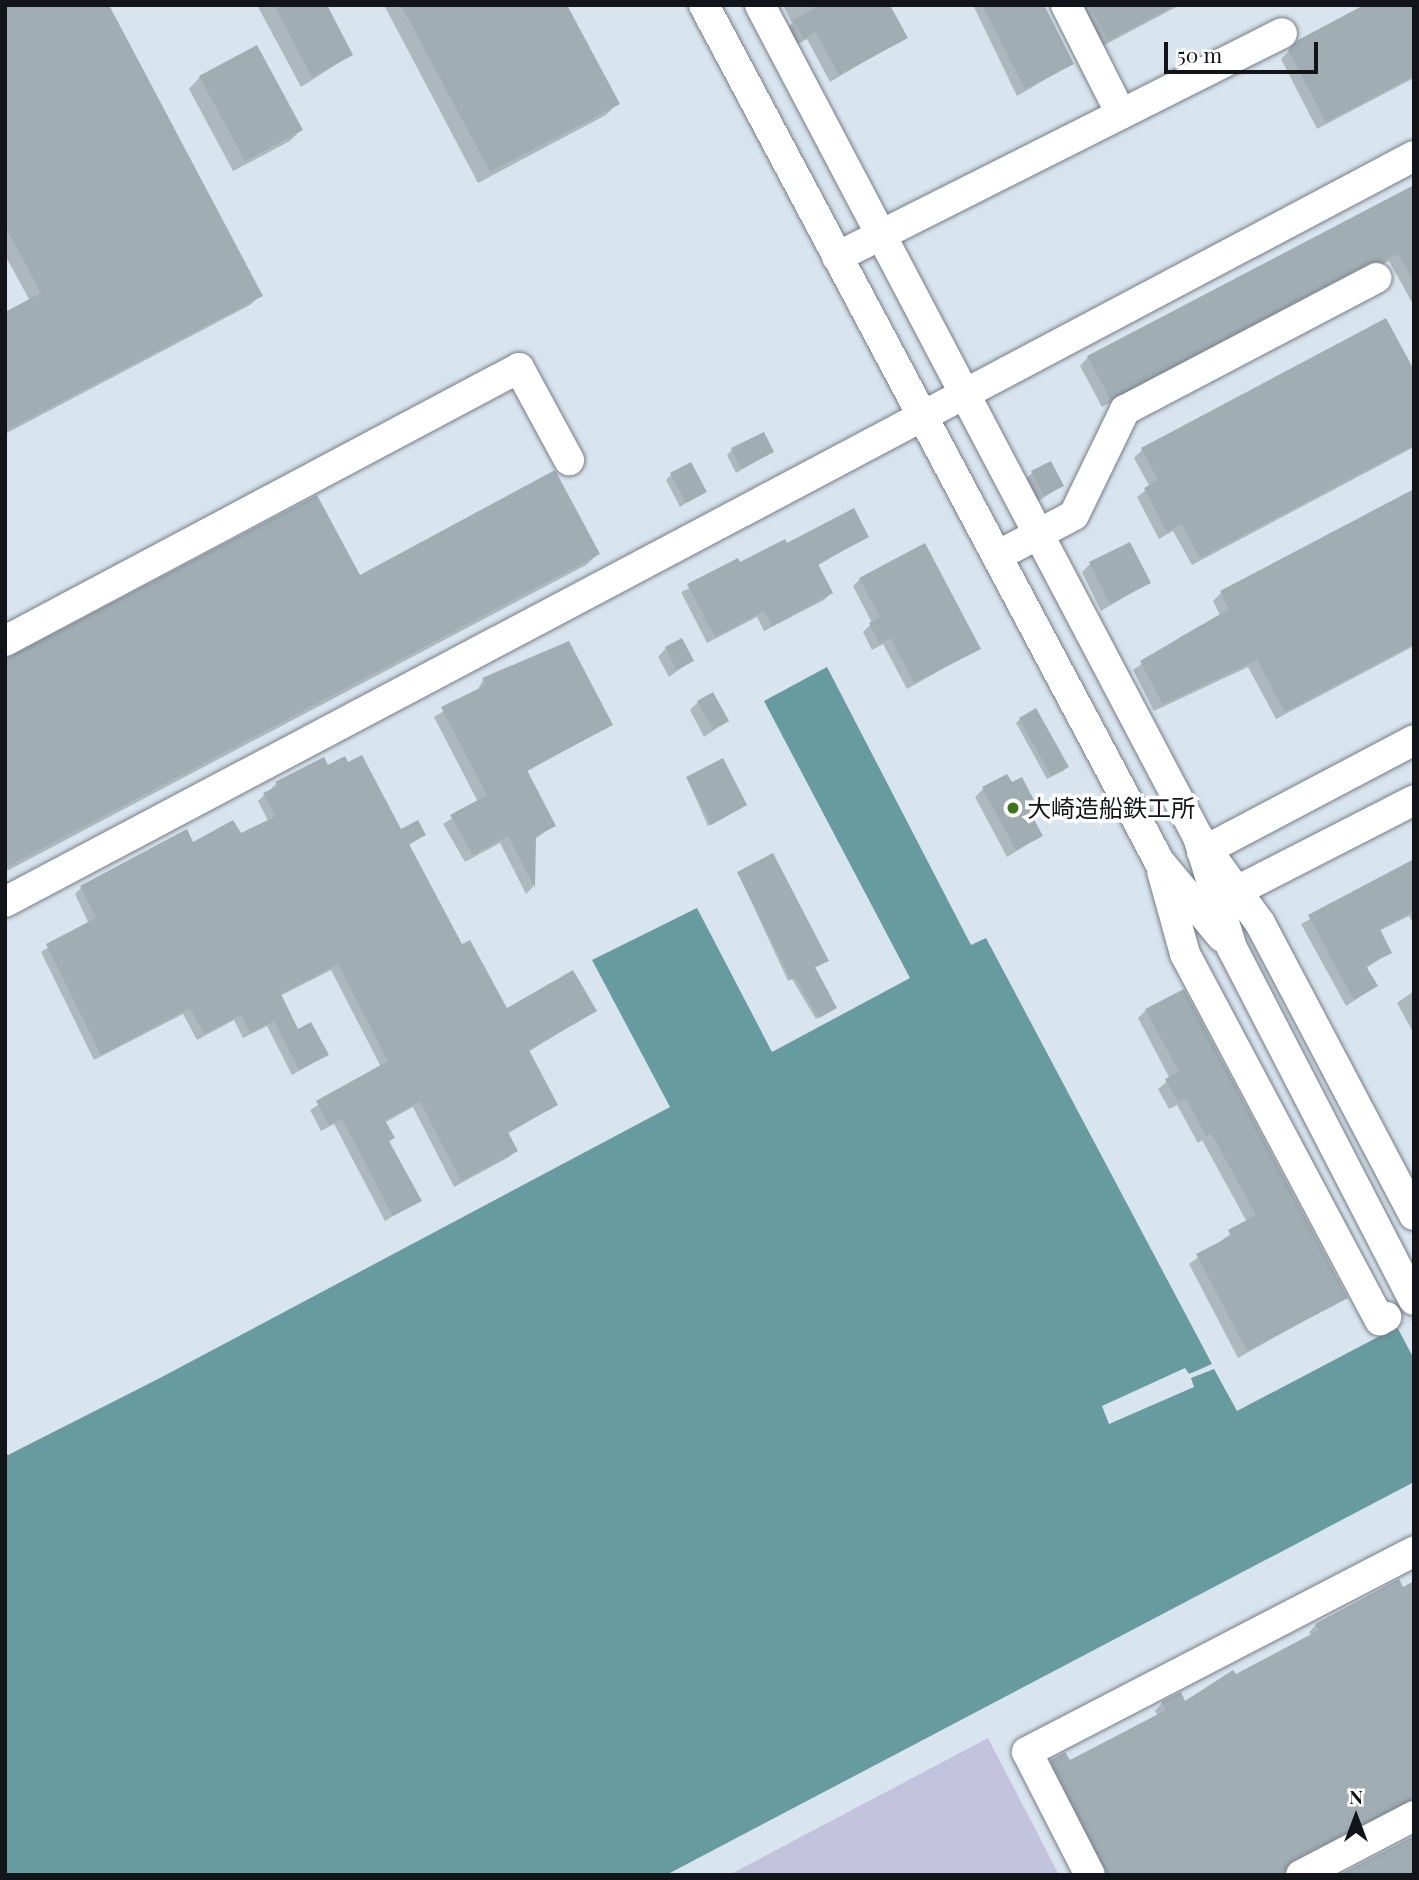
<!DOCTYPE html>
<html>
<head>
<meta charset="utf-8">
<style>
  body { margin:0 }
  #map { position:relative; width:1419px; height:1880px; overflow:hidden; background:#d9e5ee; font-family:"Playfair Display","Noto Sans JP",serif }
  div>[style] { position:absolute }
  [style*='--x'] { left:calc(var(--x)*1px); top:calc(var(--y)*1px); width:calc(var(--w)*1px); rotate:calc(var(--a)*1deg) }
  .green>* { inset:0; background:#c4c3dd }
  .water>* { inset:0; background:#669b9f }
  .pier>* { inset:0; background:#d9e5ee }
  .shadow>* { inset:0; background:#0003 }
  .building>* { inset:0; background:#a0aeb4 }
  .roads { filter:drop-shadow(0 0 2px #747e86) drop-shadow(0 0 2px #747e86) }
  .minor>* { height:30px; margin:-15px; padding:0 15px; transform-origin:15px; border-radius:15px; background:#fff }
  .dots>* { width:19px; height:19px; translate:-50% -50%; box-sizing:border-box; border:4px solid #fff; border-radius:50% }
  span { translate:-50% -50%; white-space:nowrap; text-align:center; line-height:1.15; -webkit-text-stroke:7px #fff; paint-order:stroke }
  .poi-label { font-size:24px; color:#111519 }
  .left { translate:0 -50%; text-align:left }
  .frame { position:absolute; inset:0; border:7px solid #111519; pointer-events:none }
  .north { position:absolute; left:1321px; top:1782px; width:70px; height:70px; -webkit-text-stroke:5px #fff; paint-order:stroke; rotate:0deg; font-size:19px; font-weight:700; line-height:28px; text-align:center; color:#111519 }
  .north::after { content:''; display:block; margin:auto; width:24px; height:32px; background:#111519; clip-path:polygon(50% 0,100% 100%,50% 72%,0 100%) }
  .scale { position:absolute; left:1164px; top:42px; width:154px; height:32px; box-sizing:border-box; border:4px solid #111519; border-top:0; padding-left:9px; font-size:21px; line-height:24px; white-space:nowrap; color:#111519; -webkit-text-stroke:5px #fff; paint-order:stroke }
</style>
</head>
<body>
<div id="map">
  <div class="green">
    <i style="clip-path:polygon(988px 1738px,1059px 1875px,729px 1875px)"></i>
  </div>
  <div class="water">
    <i style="clip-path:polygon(827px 667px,971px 945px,986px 938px,1212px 1364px,1189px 1374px,1185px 1368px,1102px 1406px,1109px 1424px,1194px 1387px,1191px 1378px,1214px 1369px,1237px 1411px,1414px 1318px,1414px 1482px,666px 1875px,5px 1875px,5px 1452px,8px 1455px,158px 1379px,670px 1107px,592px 960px,697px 908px,772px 1052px,910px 978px,764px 701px)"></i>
  </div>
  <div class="pier">
    <i style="clip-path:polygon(1414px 1318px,1414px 1359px,1397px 1327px)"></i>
  </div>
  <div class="shadow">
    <i style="clip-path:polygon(5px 5px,261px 295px,250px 305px,5px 434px,5px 314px,30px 301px,5px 255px)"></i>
    <i style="clip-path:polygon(257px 5px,325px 5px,351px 55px,301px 87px)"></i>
    <i style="clip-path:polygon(384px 5px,565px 5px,618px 103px,606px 115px,478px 183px)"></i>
    <i style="clip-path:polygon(783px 5px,888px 5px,906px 37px,830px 82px,807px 39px,795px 46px,786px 30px,792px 23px)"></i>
    <i style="clip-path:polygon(973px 5px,1040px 5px,1072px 64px,1017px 96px)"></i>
    <i style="clip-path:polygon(1077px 5px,1180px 5px,1099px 48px)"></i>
    <i style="clip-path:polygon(1414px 5px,1414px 78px,1317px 129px,1281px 59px,1299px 41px)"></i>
    <i style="clip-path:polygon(200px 77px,301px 130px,290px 141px,233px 171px,189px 89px)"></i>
    <i style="clip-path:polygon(1414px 186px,1414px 306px,1389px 261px,1372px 270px,1358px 270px,1102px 407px,1080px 366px,1088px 357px)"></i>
    <i style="clip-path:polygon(1414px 374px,1414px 447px,1192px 565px,1173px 531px,1159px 539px,1137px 497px,1150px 487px,1134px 458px,1142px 450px)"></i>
    <i style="clip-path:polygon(732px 450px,772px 452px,736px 473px,727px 455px)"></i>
    <i style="clip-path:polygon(1032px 473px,1062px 486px,1035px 503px,1024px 481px)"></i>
    <i style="clip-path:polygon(671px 475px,705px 491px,680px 507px,666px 480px)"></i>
    <i style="clip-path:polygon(1414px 491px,1414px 646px,1276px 719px,1248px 667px,1154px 711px,1133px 670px,1182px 636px,1220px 615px,1213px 601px,1221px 593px)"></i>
    <i style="clip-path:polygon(867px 536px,817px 566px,831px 593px,824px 600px,764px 631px,757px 617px,707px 643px,681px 592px,786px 545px)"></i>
    <i style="clip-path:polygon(598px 554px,586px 565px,5px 872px,5px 661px,360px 577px)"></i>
    <i style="clip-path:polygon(1090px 564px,1148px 583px,1101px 611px,1082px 572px)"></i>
    <i style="clip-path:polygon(860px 579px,979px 648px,907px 689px,883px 644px,872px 650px,863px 632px,872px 623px,853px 586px)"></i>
    <i style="clip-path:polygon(666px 648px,692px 660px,669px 677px,658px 657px)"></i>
    <i style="clip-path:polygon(483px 680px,611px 725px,526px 772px,554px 825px,534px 840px,533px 887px,526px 894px,500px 843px,465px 862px,443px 824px,478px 802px,434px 717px,477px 691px)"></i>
    <i style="clip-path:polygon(698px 702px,727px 721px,704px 737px,690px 710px)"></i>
    <i style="clip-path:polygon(1020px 719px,1067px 767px,1063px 771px,1047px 779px,1016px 723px)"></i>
    <i style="clip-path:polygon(327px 767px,400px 831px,424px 835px,408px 846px,461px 947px,506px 1011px,594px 1011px,528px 1052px,556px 1105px,507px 1134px,516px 1151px,509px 1157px,454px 1187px,413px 1107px,384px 1123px,393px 1138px,388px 1143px,419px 1200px,385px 1221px,334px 1124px,321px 1131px,310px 1110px,381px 1067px,331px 970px,280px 996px,297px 1031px,327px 1055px,292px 1075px,267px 1026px,243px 1038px,234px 1020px,197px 1040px,183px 1014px,94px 1060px,41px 952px,88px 922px,75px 894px,81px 888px,193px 844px,240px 836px,268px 821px,258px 801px,277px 783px)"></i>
    <i style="clip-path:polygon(687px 778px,742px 807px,708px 826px)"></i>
    <i style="clip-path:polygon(1011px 785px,1035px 805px,1028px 812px,1041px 836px,1007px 857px,975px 797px,984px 788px)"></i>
    <i style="clip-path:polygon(1414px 860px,1414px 925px,1409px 916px,1379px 931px,1390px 952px,1365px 969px,1376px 986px,1346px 1006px,1301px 924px)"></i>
    <i style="clip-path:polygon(738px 873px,824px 963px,814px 968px,832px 1010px,816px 1019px,792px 979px,788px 981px)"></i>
    <i style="clip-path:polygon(1414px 991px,1414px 1034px,1397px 1003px)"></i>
    <i style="clip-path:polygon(1146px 1010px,1346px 1297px,1238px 1358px,1189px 1264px,1247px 1222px,1202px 1140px,1198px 1143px,1177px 1105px,1169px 1109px,1158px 1089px,1170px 1079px,1138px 1018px)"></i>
    <i style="clip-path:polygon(1414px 1583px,1414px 1809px,1407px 1805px,1288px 1864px,1282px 1875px,1098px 1875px,1044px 1769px,1052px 1761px,1069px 1762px,1158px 1716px,1155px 1711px,1162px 1703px,1185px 1704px,1312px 1636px,1309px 1632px,1316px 1625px)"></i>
  </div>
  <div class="building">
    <i style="clip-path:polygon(5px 5px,109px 5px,263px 296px,5px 431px,5px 312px,41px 293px,5px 226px)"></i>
    <i style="clip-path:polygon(274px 5px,327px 5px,353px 55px,312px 77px)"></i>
    <i style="clip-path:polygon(401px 5px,567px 5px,620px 104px,490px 172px)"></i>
    <i style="clip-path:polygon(820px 5px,890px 5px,908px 38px,839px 75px,816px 32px,804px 39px,793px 20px)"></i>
    <i style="clip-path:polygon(982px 5px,1044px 5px,1074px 64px,1025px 89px)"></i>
    <i style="clip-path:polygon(1089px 5px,1176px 5px,1108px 41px)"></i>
    <i style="clip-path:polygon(1364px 5px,1414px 5px,1414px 76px,1326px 122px,1288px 50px,1298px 40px)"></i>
    <i style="clip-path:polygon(257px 45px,303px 130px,245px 161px,199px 76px)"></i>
    <i style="clip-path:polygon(1414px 185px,1414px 283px,1398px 254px,1382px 262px,1368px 263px,1111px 400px,1087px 356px)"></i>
    <i style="clip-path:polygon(1386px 318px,1414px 370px,1414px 445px,1200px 558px,1182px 524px,1167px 532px,1144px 488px,1158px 480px,1141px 448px)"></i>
    <i style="clip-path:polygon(764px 432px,774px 452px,741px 469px,731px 448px)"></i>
    <i style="clip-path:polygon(1051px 461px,1064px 486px,1044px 496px,1031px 471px)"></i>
    <i style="clip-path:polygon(691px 462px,707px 492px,686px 503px,670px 473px)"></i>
    <i style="clip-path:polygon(555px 470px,600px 554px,5px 868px,5px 659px,317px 495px,360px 575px)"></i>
    <i style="clip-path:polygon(1414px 489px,1414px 644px,1285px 712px,1257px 660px,1163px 704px,1140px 661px,1229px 609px,1220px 591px)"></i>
    <i style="clip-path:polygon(854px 508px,869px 537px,818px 564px,833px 593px,772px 626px,764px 611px,715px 637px,687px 584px,738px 558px,740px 562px,785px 539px,787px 543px)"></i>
    <i style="clip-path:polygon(1130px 542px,1151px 583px,1110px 604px,1089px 562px)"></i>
    <i style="clip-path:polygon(925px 543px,981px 649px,914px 683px,891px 638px,880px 644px,869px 623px,880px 617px,859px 578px)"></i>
    <i style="clip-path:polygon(682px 638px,694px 661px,677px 670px,665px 647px)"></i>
    <i style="clip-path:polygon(569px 641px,613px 725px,527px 770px,556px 826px,536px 836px,535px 888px,508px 836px,473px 855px,450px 815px,487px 795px,441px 707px,486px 685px,482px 678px)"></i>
    <i style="clip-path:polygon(713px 692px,729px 721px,713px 730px,697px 701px)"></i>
    <i style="clip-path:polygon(1036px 708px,1069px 767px,1051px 776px,1019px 718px)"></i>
    <i style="clip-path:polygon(362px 755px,401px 829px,418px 820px,426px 835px,409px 844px,462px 944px,470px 940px,507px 1008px,573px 970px,597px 1011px,529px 1050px,558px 1105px,508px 1132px,518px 1151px,461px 1181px,420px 1101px,385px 1120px,395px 1138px,389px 1141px,422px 1201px,393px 1216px,342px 1119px,329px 1125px,316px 1101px,388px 1061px,338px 964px,281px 994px,298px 1029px,311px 1022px,329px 1055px,299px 1070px,274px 1021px,250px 1033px,241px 1015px,204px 1034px,190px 1008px,101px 1055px,46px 944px,96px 918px,80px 886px,187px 829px,193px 842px,233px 820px,241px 833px,276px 816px,263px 793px,278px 786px,275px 782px,324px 757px,328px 765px,345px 756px,348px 762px)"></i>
    <i style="clip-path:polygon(723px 758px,747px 805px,711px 825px,686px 777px)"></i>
    <i style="clip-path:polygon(1007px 774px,1012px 782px,1022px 777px,1037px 806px,1029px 810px,1043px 836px,1016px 850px,982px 787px)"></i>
    <i style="clip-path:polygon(773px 853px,829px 961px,815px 967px,837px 1008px,819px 1018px,795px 978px,791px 980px,737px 872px)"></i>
    <i style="clip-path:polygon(1414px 859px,1414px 911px,1380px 929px,1392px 953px,1366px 966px,1378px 986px,1354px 1000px,1308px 915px)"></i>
    <i style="clip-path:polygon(1184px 989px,1348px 1298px,1247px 1351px,1196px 1254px,1231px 1236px,1228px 1230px,1256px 1215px,1211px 1133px,1206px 1136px,1186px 1098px,1178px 1102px,1165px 1079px,1179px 1072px,1145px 1009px)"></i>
    <i style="clip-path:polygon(1399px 1579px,1403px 1587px,1414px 1581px,1414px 1799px,1293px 1859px,1284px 1875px,1107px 1875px,1051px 1760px,1065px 1752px,1070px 1760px,1166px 1710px,1161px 1702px,1181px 1692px,1185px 1701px,1233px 1670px,1236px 1674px,1319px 1630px,1315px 1624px)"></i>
    <i style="clip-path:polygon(1414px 1836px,1414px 1875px,1339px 1875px)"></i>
  </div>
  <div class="roads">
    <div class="minor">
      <i style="--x:704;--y:5;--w:969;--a:62.01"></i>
      <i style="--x:1159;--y:861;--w:99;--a:50.3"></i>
      <i style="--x:760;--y:5;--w:940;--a:62.24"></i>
      <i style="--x:1198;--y:837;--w:116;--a:73"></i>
      <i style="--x:1232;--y:948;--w:396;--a:62.7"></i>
      <i style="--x:1066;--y:5;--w:122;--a:63.2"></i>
      <i style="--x:837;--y:257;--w:498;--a:-26.7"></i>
      <i style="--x:997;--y:556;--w:87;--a:-28"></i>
      <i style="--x:1074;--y:515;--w:117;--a:-64.1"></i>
      <i style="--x:1125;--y:410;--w:284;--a:-27.7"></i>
      <i style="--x:5;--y:641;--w:582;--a:-27.97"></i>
      <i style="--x:519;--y:368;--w:105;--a:61.5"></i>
      <i style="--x:1202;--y:852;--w:240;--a:-27.8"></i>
      <i style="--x:1212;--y:857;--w:82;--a:54"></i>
      <i style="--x:1260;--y:923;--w:330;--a:62.2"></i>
      <i style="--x:1162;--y:871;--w:86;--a:74.5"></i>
      <i style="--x:1185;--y:954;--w:415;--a:62"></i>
      <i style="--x:1380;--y:1320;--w:7;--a:-27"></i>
      <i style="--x:1219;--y:900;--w:219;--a:-27.1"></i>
      <i style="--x:5;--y:902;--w:1594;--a:-27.9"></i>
      <i style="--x:1090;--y:1875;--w:138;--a:-117.1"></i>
      <i style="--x:1027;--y:1752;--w:436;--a:-27.4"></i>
      <i style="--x:1301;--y:1875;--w:127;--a:-27.6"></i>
    </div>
  </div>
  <div class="dots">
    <i style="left:1013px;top:808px;background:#3a7712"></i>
  </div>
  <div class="poi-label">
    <span class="left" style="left:1027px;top:808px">大崎造船鉄工所</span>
  </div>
  <div class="frame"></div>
  <div class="north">N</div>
  <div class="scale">50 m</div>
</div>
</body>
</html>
